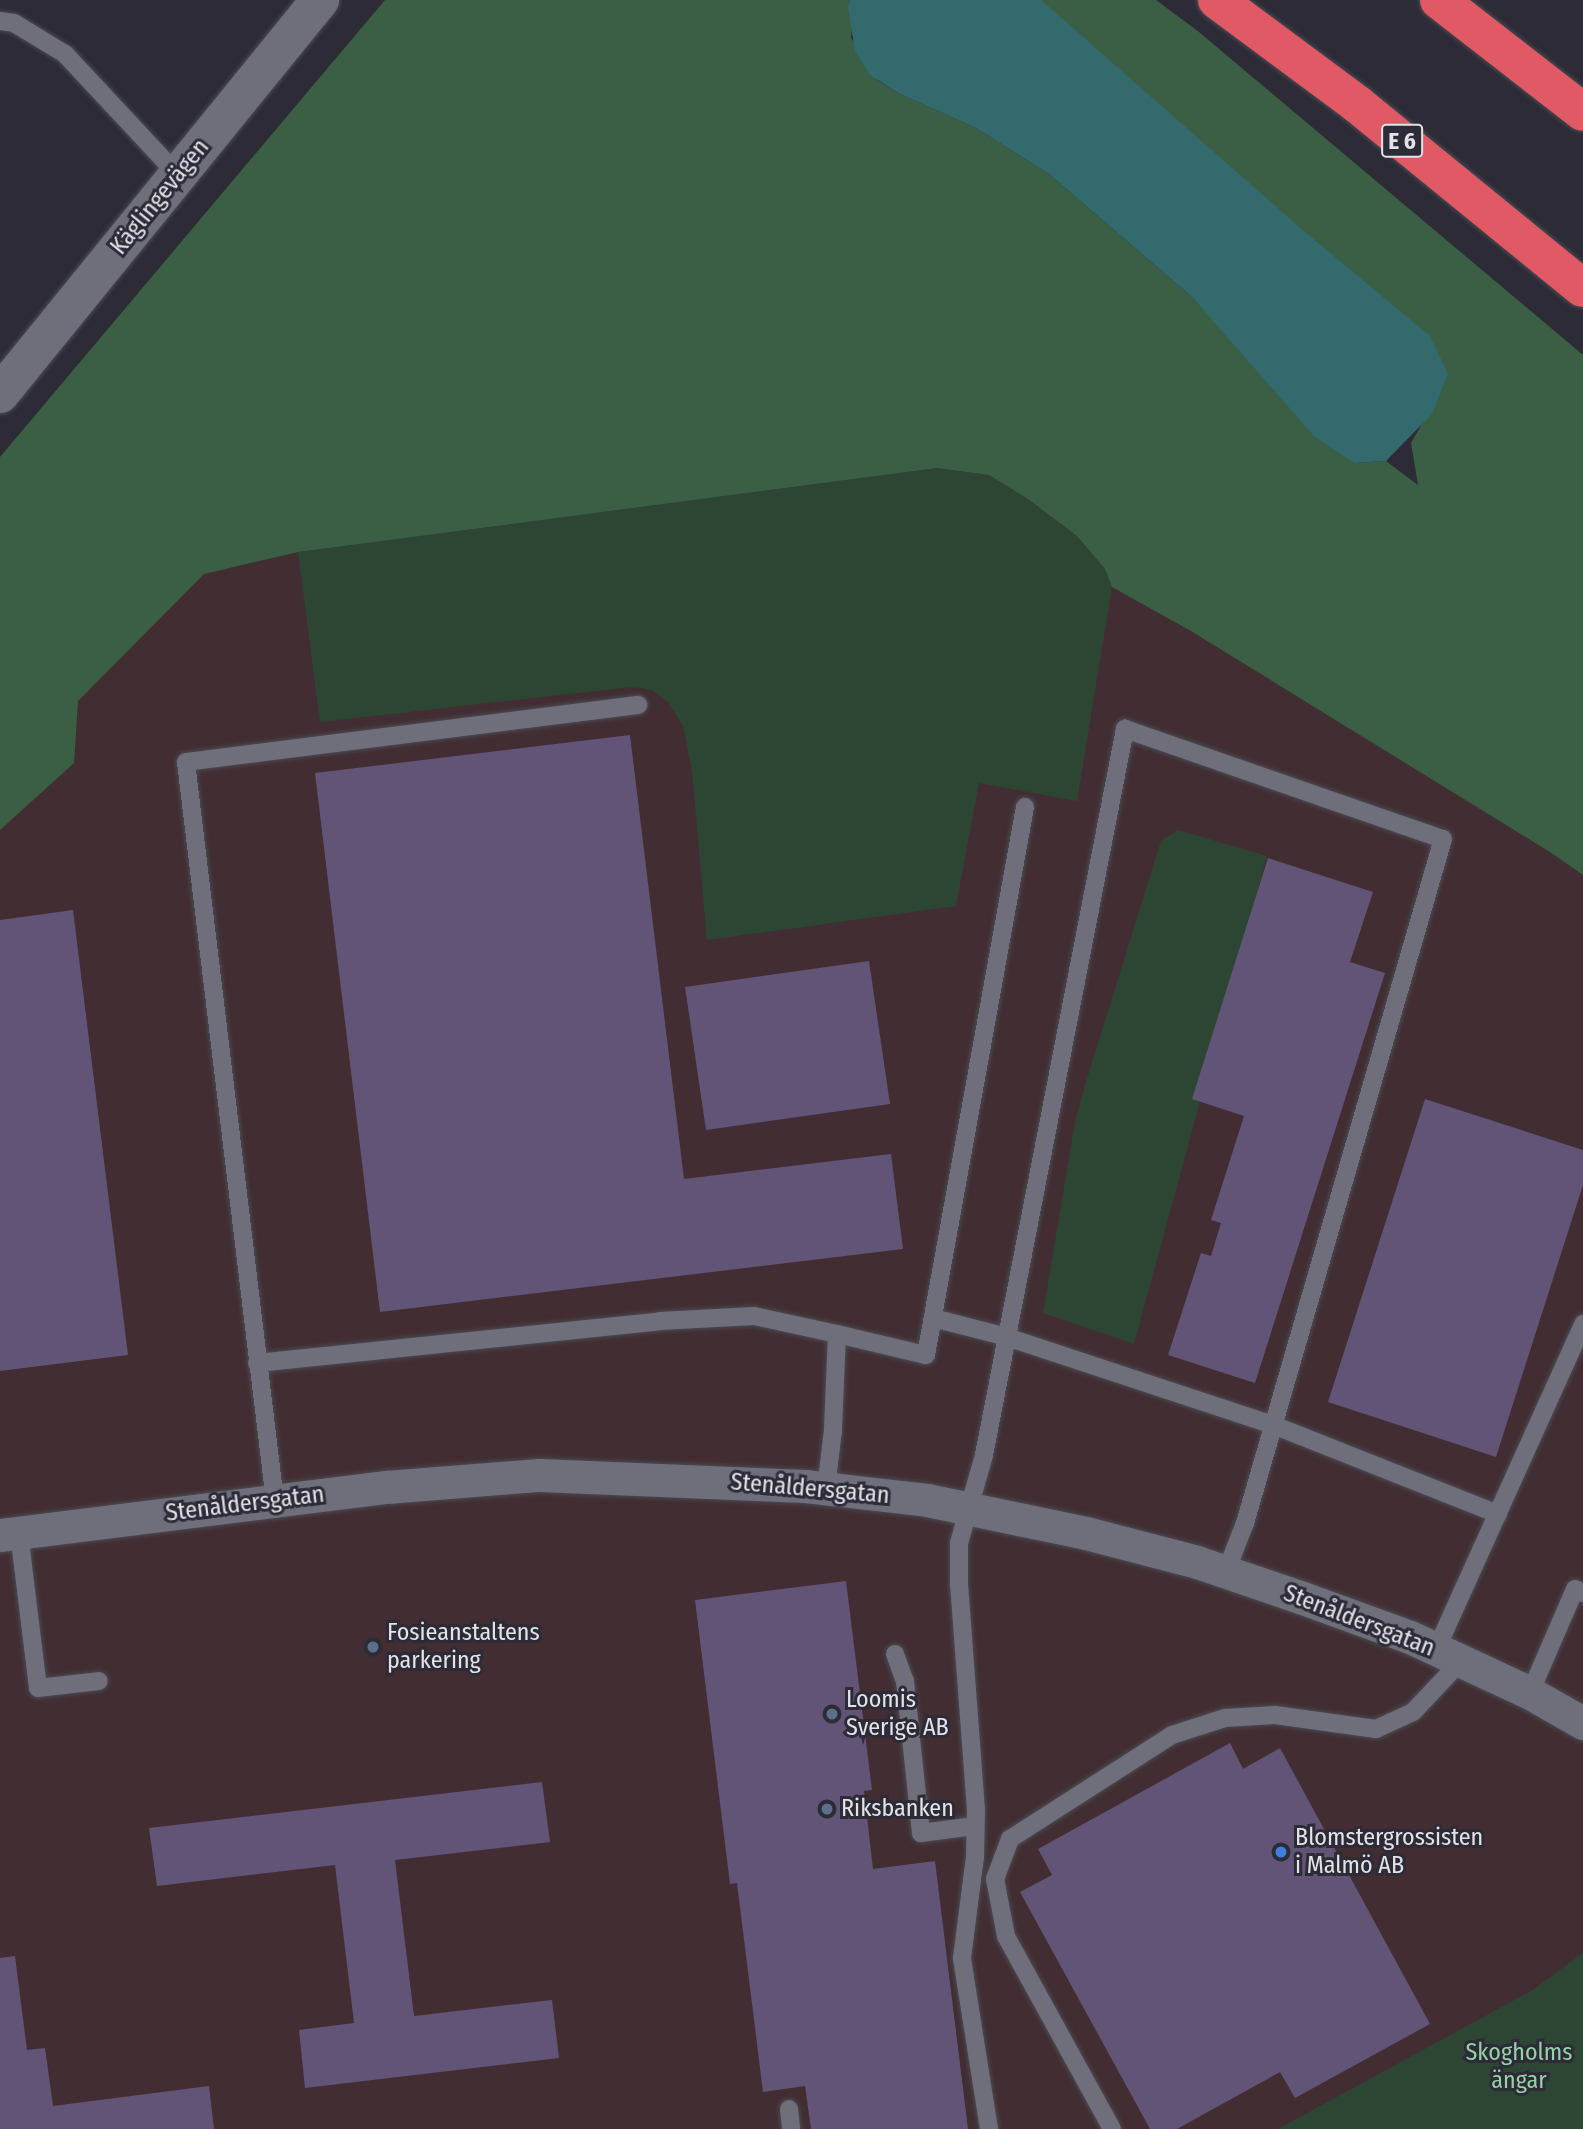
<!DOCTYPE html>
<html>
<head>
<meta charset="utf-8">
<style>
  body { margin:0 }
  #map { position:relative; width:1583px; height:2129px; overflow:hidden; background:#2c2b36; font-family:"Fira Sans Condensed",sans-serif }
  div>[style] { position:absolute }
  [style*='--x'] { left:calc(var(--x)*1px); top:calc(var(--y)*1px); width:calc(var(--w)*1px); rotate:calc(var(--a)*1deg) }
  .industrial>* { inset:0; background:#422e32 }
  .green>* { inset:0; background:#2d4634 }
  .forest>* { inset:0; background:#3b5f45 }
  .water>* { inset:0; background:#326a6e }
  .building>* { inset:0; background:#615477 }
  .roads { filter:drop-shadow(0 0 2px #4a4a52) drop-shadow(0 0 2px #4a4a52) }
  .service>* { height:18px; margin:-9px; padding:0 9px; transform-origin:9px; border-radius:9px; background:#6f6f7b }
  .minor>* { height:33px; margin:-16.5px; padding:0 16.5px; transform-origin:16.5px; border-radius:16.5px; background:#6f6f7b }
  .secondary>* { height:38px; margin:-19px; padding:0 19px; transform-origin:19px; border-radius:19px; background:#6f6f7b }
  .motorway>* { height:38px; margin:-19px; padding:0 19px; transform-origin:19px; border-radius:19px; background:#e15965 }
  .dots>* { width:19px; height:19px; translate:-50% -50%; box-sizing:border-box; border:4px solid #2c2b36; border-radius:50% }
  span { translate:-50% -50%; white-space:nowrap; text-align:center; line-height:1.15; -webkit-text-stroke:6px #2c2b36; paint-order:stroke }
  .shield-label span { padding:2px 5px; background:#2c2b36; border:2px solid; border-radius:5px; -webkit-text-stroke-width:0 }
  .shield-label { font-size:23px; color:#e2e2e9; font-weight:700 }
  .street-label { font-size:24px; color:#e2e2e9 }
  .poi-label { font-size:24px; color:#e2e2e9 }
  .left { translate:0 -50%; text-align:left }
  .park-label { font-size:24px; color:#94d2a5 }
</style>
</head>
<body>
<div id="map">
  <div class="industrial">
    <i style="clip-path:polygon(408px 0,1583px 696px,1583px 2129px,0 2129px,0 484px)"></i>
  </div>
  <div class="green">
    <i style="clip-path:polygon(937px 468px,989px 475px,1028px 499px,1077px 536px,1105px 569px,1112px 587px,1077px 801px,979px 783px,956px 906px,707px 940px,692px 771px,683px 726px,668px 702px,652px 690px,631px 687px,320px 722px,298px 552px)"></i>
    <i style="clip-path:polygon(1178px 830px,1267px 856px,1134px 1344px,1043px 1313px,1075px 1122px,1085px 1085px,1161px 841px)"></i>
    <i style="clip-path:polygon(1583px 1953px,1583px 2129px,1278px 2129px,1531px 1991px)"></i>
  </div>
  <div class="forest">
    <i style="clip-path:polygon(385px 0,855px 0,851px 38px,879px 75px,877px 80px,898px 93px,976px 128px,1049px 174px,1192px 297px,1252px 363px,1354px 463px,1386px 461px,1418px 485px,1411px 443px,1443px 387px,1431px 345px,1027px 0,1156px 0,1199px 32px,1583px 355px,1583px 875px,1550px 852px,1191px 631px,1112px 587px,1105px 569px,1077px 536px,1028px 499px,989px 475px,937px 468px,298px 552px,204px 574px,78px 701px,74px 763px,0 830px,0 457px)"></i>
  </div>
  <div class="water">
    <i style="clip-path:polygon(851px 0,1041px 0,1305px 232px,1430px 336px,1448px 374px,1432px 414px,1386px 461px,1354px 463px,1314px 436px,1192px 297px,1049px 174px,976px 128px,898px 93px,870px 75px,855px 51px,848px 7px)"></i>
  </div>
  <div class="building">
    <i style="clip-path:polygon(630px 735px,684px 1179px,891px 1154px,903px 1249px,380px 1312px,315px 773px)"></i>
    <i style="clip-path:polygon(1268px 858px,1373px 892px,1350px 962px,1385px 973px,1255px 1383px,1168px 1355px,1201px 1253px,1211px 1256px,1221px 1223px,1211px 1220px,1244px 1116px,1192px 1099px)"></i>
    <i style="clip-path:polygon(73px 910px,128px 1355px,0 1371px,0 920px)"></i>
    <i style="clip-path:polygon(869px 961px,890px 1104px,706px 1130px,685px 987px)"></i>
    <i style="clip-path:polygon(1425px 1099px,1583px 1150px,1583px 1185px,1496px 1457px,1328px 1402px)"></i>
    <i style="clip-path:polygon(846px 1581px,872px 1790px,864px 1791px,873px 1869px,935px 1861px,968px 2129px,811px 2129px,805px 2086px,763px 2092px,737px 1883px,730px 1884px,695px 1600px)"></i>
    <i style="clip-path:polygon(1230px 1743px,1243px 1769px,1280px 1748px,1430px 2024px,1295px 2098px,1280px 2072px,1177px 2129px,1150px 2129px,1020px 1892px,1052px 1875px,1038px 1849px)"></i>
    <i style="clip-path:polygon(542px 1782px,550px 1842px,395px 1860px,414px 2016px,552px 2000px,559px 2058px,305px 2088px,299px 2030px,354px 2023px,335px 1865px,157px 1886px,149px 1828px)"></i>
    <i style="clip-path:polygon(15px 1956px,27px 2050px,45px 2048px,53px 2106px,209px 2086px,214px 2129px,0 2129px,0 1958px)"></i>
  </div>
  <div class="roads">
    <div class="service">
      <i style="--x:0;--y:21;--w:14;--a:8"></i>
      <i style="--x:14;--y:23;--w:60;--a:31.3"></i>
      <i style="--x:65;--y:54;--w:166;--a:47"></i>
      <i style="--x:933;--y:1318;--w:76;--a:14.4"></i>
      <i style="--x:1007;--y:1337;--w:280;--a:18.3"></i>
      <i style="--x:1273;--y:1425;--w:242;--a:21.6"></i>
      <i style="--x:837;--y:1334;--w:91;--a:13.3"></i>
      <i style="--x:926;--y:1355;--w:557;--a:-79.76"></i>
      <i style="--x:257;--y:1363;--w:405;--a:-5.9"></i>
      <i style="--x:660;--y:1321;--w:94;--a:-3"></i>
      <i style="--x:754;--y:1316;--w:85;--a:12.2"></i>
      <i style="--x:837;--y:1334;--w:96;--a:92.4"></i>
      <i style="--x:833;--y:1430;--w:59;--a:96.8"></i>
      <i style="--x:275;--y:1501;--w:744;--a:-96.87"></i>
      <i style="--x:186;--y:762;--w:456;--a:-7.2"></i>
      <i style="--x:19;--y:1533;--w:156;--a:83"></i>
      <i style="--x:38;--y:1688;--w:61;--a:-6.5"></i>
      <i style="--x:1436;--y:1650;--w:358;--a:-65.7"></i>
      <i style="--x:895;--y:1654;--w:29;--a:70"></i>
      <i style="--x:905;--y:1681;--w:153;--a:84"></i>
      <i style="--x:921;--y:1833;--w:54;--a:-7.4"></i>
      <i style="--x:1530;--y:1693;--w:113;--a:-66.6"></i>
      <i style="--x:1575;--y:1589;--w:9;--a:27"></i>
      <i style="--x:789;--y:2109;--w:20;--a:84"></i>
      <i style="--x:989;--y:2129;--w:173;--a:-99"></i>
      <i style="--x:962;--y:1958;--w:102;--a:-82.7"></i>
      <i style="--x:975;--y:1857;--w:47;--a:-88.8"></i>
      <i style="--x:976;--y:1810;--w:228;--a:-94.3"></i>
      <i style="--x:959;--y:1583;--w:40;--a:-90"></i>
      <i style="--x:959;--y:1543;--w:91;--a:-74.1"></i>
      <i style="--x:984;--y:1455;--w:740;--a:-79.01"></i>
      <i style="--x:1125;--y:729;--w:336;--a:19.1"></i>
      <i style="--x:1443;--y:839;--w:712;--a:106.14"></i>
      <i style="--x:1245;--y:1523;--w:53;--a:111.2"></i>
      <i style="--x:1112;--y:2129;--w:220;--a:-118.8"></i>
      <i style="--x:1006;--y:1936;--w:58;--a:-100.9"></i>
      <i style="--x:995;--y:1879;--w:43;--a:-69.4"></i>
      <i style="--x:1010;--y:1839;--w:193;--a:-32.7"></i>
      <i style="--x:1172;--y:1735;--w:56;--a:-17.8"></i>
      <i style="--x:1225;--y:1718;--w:50;--a:-3.4"></i>
      <i style="--x:1275;--y:1715;--w:102;--a:7.9"></i>
      <i style="--x:1376;--y:1729;--w:41;--a:-24.7"></i>
      <i style="--x:1413;--y:1712;--w:70;--a:-46.7"></i>
    </div>
    <div class="minor">
      <i style="--x:0;--y:1535;--w:389;--a:-7.1"></i>
      <i style="--x:386;--y:1487;--w:154;--a:-4.5"></i>
      <i style="--x:540;--y:1475;--w:265;--a:2.4"></i>
      <i style="--x:805;--y:1486;--w:123;--a:6.5"></i>
      <i style="--x:927;--y:1500;--w:162;--a:11.7"></i>
      <i style="--x:1086;--y:1533;--w:115;--a:14.6"></i>
      <i style="--x:1197;--y:1562;--w:109;--a:18.8"></i>
      <i style="--x:1300;--y:1597;--w:117;--a:20"></i>
      <i style="--x:1410;--y:1637;--w:132;--a:25"></i>
      <i style="--x:1530;--y:1693;--w:61;--a:29.5"></i>
    </div>
    <div class="secondary">
      <i style="--x:0;--y:394;--w:508;--a:-50.92"></i>
    </div>
    <div class="motorway">
      <i style="--x:1217;--y:0;--w:174;--a:36.6"></i>
      <i style="--x:1357;--y:104;--w:291;--a:39.2"></i>
      <i style="--x:1439;--y:0;--w:182;--a:37.9"></i>
    </div>
  </div>
  <div class="dots">
    <i style="left:373px;top:1647px;background:#5c6f8a"></i>
    <i style="left:832px;top:1714px;background:#5c6f8a"></i>
    <i style="left:827px;top:1809px;background:#5c6f8a"></i>
    <i style="left:1281px;top:1852px;background:#3f7fe0"></i>
  </div>
  <div class="shield-label">
    <span style="left:1402px;top:141px">E 6</span>
  </div>
  <div class="street-label">
    <span style="left:160px;top:197px;rotate:-51deg">Käglingevägen</span>
    <span style="left:810px;top:1489px;rotate:5deg">Stenåldersgatan</span>
    <span style="left:245px;top:1504px;rotate:-7deg">Stenåldersgatan</span>
    <span style="left:1359px;top:1621px;rotate:21deg">Stenåldersgatan</span>
  </div>
  <div class="poi-label">
    <span class="left" style="left:387px;top:1647px">Fosieanstaltens<br>parkering</span>
    <span class="left" style="left:846px;top:1714px">Loomis<br>Sverige AB</span>
    <span class="left" style="left:841px;top:1809px">Riksbanken</span>
    <span class="left" style="left:1295px;top:1852px">Blomstergrossisten<br>i Malmö AB</span>
  </div>
  <div class="park-label">
    <span style="left:1519px;top:2067px">Skogholms<br>ängar</span>
  </div>
</div>
</body>
</html>
